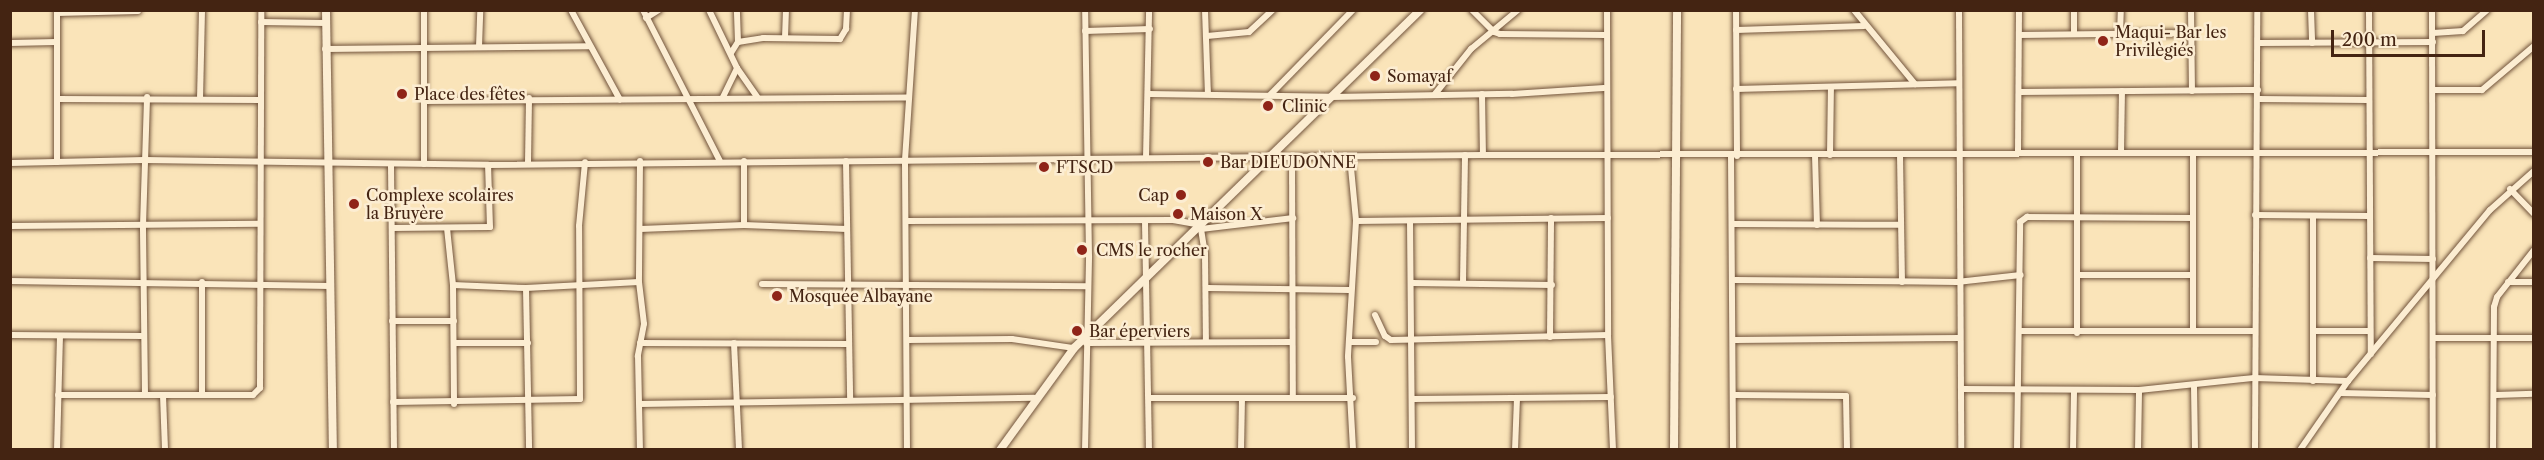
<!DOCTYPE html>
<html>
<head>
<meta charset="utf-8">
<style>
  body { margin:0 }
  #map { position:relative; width:2544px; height:460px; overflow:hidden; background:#fae4b9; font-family:"Libre Caslon Text",serif }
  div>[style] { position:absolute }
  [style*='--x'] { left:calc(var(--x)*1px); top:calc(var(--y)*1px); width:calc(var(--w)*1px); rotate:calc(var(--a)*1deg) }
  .roads { filter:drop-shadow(0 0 2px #72543c) drop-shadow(0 0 2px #72543c) }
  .minor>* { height:6px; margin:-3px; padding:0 3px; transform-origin:3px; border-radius:3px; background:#fcedd2 }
  .tertiary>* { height:8px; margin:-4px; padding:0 4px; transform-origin:4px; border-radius:4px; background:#fcedd2 }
  .dots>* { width:16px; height:16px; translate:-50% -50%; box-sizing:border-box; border:3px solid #fcedd2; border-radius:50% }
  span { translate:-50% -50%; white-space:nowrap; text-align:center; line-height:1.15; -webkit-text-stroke:5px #fcedd2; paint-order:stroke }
  .poi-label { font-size:16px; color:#442412 }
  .left { translate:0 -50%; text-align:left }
  .right { translate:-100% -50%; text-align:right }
  .frame { position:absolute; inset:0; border:12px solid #442412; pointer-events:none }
  .scale { position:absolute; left:2331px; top:30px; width:154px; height:27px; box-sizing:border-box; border:3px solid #442412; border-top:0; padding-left:8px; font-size:18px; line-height:21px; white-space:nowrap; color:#442412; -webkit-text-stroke:4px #fcedd2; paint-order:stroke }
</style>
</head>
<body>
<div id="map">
  <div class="roads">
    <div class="minor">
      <i style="--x:57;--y:10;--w:152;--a:90"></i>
      <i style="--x:424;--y:10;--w:154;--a:90"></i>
      <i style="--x:571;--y:10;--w:102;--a:61.4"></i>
      <i style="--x:643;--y:10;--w:169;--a:63"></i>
      <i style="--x:709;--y:10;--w:64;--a:64.2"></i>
      <i style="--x:737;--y:68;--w:35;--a:55"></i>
      <i style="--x:1205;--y:10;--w:84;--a:88"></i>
      <i style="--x:1472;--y:10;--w:31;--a:45"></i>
      <i style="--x:1494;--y:32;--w:6;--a:18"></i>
      <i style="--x:1500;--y:34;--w:106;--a:0.5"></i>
      <i style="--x:1607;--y:10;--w:325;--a:89.8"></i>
      <i style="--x:1608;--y:335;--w:115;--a:87.5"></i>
      <i style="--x:1736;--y:10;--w:146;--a:89.6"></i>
      <i style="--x:1854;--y:10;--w:96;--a:50.5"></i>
      <i style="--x:1959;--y:10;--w:440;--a:89.7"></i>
      <i style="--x:2074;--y:10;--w:24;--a:90"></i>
      <i style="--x:2191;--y:10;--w:81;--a:89.3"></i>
      <i style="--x:2311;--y:10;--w:33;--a:88"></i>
      <i style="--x:2369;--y:10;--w:344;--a:89.7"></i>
      <i style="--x:2432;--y:10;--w:440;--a:89.9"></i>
      <i style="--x:57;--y:13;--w:81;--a:-1.4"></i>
      <i style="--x:646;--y:18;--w:15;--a:-32"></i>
      <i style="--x:261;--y:22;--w:65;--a:0.9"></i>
      <i style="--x:1736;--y:30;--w:128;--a:-1.8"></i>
      <i style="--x:1085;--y:31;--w:65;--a:-1.8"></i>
      <i style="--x:2433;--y:33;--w:30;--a:-4"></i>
      <i style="--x:2463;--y:31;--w:32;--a:-41"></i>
      <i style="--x:2120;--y:34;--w:24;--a:-88"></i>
      <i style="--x:2019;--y:35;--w:173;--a:-0.7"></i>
      <i style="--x:1207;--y:36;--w:42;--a:-5.4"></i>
      <i style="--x:1249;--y:32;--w:33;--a:-43"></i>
      <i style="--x:785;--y:38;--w:28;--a:-88"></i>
      <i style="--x:738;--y:42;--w:25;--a:-9"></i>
      <i style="--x:763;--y:38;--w:77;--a:0.7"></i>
      <i style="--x:840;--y:39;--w:12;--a:-59"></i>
      <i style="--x:846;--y:29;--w:19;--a:-87"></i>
      <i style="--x:10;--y:43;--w:46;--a:-1.2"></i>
      <i style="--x:2258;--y:43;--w:175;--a:-0.3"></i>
      <i style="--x:479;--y:47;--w:37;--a:-88"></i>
      <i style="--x:325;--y:49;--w:265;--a:-0.6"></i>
      <i style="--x:731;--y:53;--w:13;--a:-58"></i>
      <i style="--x:738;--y:42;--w:32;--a:-92"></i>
      <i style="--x:1736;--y:89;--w:222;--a:-1.5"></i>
      <i style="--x:2433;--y:90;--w:49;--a:0"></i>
      <i style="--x:2482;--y:90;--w:68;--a:-40.2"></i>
      <i style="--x:2019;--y:92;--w:239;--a:-0.5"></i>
      <i style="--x:1149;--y:94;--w:183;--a:0.9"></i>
      <i style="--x:1332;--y:97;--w:180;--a:-1"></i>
      <i style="--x:1512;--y:94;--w:92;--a:-3.7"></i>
      <i style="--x:1435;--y:94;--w:58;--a:-51.3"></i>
      <i style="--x:1471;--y:49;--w:61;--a:-39.7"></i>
      <i style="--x:1482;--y:94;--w:61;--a:89.1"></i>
      <i style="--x:1270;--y:95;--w:119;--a:-45.7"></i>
      <i style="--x:723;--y:97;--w:32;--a:-64"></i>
      <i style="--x:58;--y:99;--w:203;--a:0.3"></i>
      <i style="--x:200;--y:99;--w:89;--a:-88.7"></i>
      <i style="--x:2258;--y:99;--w:110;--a:0.5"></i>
      <i style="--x:424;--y:101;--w:484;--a:-0.4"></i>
      <i style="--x:2018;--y:153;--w:143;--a:-89.6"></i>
      <i style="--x:2121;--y:153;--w:62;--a:-89.1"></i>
      <i style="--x:2193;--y:154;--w:177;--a:90"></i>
      <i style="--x:1815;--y:155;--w:70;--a:88.4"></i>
      <i style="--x:1830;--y:155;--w:68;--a:-89.2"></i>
      <i style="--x:1900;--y:155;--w:127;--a:89.1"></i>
      <i style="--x:1731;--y:156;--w:294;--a:89.6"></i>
      <i style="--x:1292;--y:157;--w:241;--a:89.8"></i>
      <i style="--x:1350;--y:157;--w:64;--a:84.6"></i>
      <i style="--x:1356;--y:221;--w:136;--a:93.4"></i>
      <i style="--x:1348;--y:357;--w:93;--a:86.9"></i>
      <i style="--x:1146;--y:158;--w:148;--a:-88.8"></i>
      <i style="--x:640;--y:161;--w:121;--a:90.5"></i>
      <i style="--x:639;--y:282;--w:42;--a:83.2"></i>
      <i style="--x:644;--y:324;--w:33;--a:101"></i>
      <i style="--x:638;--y:356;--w:94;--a:88.8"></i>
      <i style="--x:744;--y:161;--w:64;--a:90"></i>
      <i style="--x:846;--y:161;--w:238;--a:89"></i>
      <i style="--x:10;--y:163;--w:134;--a:-1.3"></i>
      <i style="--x:144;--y:160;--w:344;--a:0.8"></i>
      <i style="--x:488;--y:165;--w:995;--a:-0.58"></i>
      <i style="--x:1483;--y:155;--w:1051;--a:-0.16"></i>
      <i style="--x:528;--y:163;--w:65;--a:-89.1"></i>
      <i style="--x:391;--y:165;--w:285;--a:89.4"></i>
      <i style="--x:2510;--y:189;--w:35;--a:46"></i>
      <i style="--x:2255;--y:215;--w:114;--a:0.5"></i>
      <i style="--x:906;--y:221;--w:267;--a:-0.2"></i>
      <i style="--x:1173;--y:220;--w:23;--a:10"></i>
      <i style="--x:1196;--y:224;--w:7;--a:45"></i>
      <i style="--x:1201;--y:229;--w:24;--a:81"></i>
      <i style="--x:1205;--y:253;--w:89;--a:89.4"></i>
      <i style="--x:1356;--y:221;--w:252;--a:-0.7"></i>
      <i style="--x:1410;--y:221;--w:229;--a:89.5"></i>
      <i style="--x:1145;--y:222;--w:228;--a:89"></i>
      <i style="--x:1734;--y:224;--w:165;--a:0.3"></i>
      <i style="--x:10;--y:226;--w:250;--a:-0.5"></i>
      <i style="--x:392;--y:228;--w:98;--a:-0.6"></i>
      <i style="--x:490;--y:227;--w:62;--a:-91.8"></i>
      <i style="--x:447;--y:228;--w:57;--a:84"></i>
      <i style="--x:453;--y:285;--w:119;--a:89.5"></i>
      <i style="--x:640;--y:229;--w:104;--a:-2.2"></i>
      <i style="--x:744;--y:225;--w:103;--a:2.2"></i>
      <i style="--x:1201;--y:229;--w:93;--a:-6.8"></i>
      <i style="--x:2370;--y:258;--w:63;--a:0.9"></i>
      <i style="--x:2078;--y:275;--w:115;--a:0"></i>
      <i style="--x:1735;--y:280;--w:222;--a:0.5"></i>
      <i style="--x:1957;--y:282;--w:64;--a:-6.2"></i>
      <i style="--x:10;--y:281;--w:320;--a:0.9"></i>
      <i style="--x:202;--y:282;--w:111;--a:90"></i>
      <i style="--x:2508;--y:282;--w:26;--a:0"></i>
      <i style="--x:1412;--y:283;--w:140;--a:0.8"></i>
      <i style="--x:1463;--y:283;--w:128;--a:-89.1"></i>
      <i style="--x:762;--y:284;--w:325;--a:0.4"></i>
      <i style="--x:453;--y:285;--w:73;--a:2.4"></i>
      <i style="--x:526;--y:288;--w:113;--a:-3"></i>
      <i style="--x:526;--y:288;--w:162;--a:88.9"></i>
      <i style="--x:1207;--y:288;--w:143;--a:0.8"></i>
      <i style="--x:1375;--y:315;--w:23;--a:65"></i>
      <i style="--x:1385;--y:336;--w:7;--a:34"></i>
      <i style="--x:1391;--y:340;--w:217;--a:-1.3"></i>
      <i style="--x:392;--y:321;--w:62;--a:0"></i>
      <i style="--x:2021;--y:331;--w:234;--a:0"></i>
      <i style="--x:2313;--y:331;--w:57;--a:0"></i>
      <i style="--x:2077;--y:333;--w:180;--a:-90"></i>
      <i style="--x:10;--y:335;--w:133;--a:0.4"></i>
      <i style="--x:1550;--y:337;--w:119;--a:-89.5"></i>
      <i style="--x:2434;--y:338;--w:100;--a:0"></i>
      <i style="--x:907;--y:340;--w:105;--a:-0.5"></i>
      <i style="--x:1012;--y:339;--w:63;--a:8.3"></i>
      <i style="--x:1735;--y:340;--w:225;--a:-0.5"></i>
      <i style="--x:1349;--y:342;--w:27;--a:0"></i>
      <i style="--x:454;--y:343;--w:74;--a:0"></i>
      <i style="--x:640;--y:343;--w:208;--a:0.3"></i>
      <i style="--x:734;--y:343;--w:107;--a:87.3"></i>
      <i style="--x:1086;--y:343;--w:206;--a:-0.3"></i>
      <i style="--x:2313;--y:381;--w:165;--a:-90"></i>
      <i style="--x:2194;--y:386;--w:64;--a:89.1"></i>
      <i style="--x:1962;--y:389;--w:177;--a:0.3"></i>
      <i style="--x:2139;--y:390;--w:116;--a:-6"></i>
      <i style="--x:2254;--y:378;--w:94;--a:1.8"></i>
      <i style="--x:2340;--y:393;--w:93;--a:1.2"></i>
      <i style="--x:145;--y:394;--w:168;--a:-90.7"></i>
      <i style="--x:143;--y:226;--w:129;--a:-88.2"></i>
      <i style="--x:58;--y:395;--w:195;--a:0"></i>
      <i style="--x:253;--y:395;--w:10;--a:-45"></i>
      <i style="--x:260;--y:388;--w:378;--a:-89.8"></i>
      <i style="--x:163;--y:395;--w:55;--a:87.9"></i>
      <i style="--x:1735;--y:395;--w:111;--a:0.5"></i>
      <i style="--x:1846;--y:396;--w:54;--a:88.9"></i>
      <i style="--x:2496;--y:395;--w:38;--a:-2"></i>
      <i style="--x:1149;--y:398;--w:204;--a:0"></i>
      <i style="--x:1413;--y:399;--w:198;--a:-0.6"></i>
      <i style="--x:393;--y:402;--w:187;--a:-0.9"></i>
      <i style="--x:580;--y:399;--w:173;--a:-90.3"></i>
      <i style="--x:579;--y:226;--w:64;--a:-84.6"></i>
      <i style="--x:640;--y:404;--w:394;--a:-0.9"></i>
      <i style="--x:57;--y:450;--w:113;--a:-88.5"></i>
      <i style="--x:907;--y:450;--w:290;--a:-90.4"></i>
      <i style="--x:905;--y:160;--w:150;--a:-86.2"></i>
      <i style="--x:1085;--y:450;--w:194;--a:-88.8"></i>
      <i style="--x:1089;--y:256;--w:246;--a:-90.9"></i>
      <i style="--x:1241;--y:450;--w:51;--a:-88.9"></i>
      <i style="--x:1515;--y:450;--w:52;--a:-87.8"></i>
      <i style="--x:2017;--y:450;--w:228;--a:-89.2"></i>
      <i style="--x:2020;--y:222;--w:9;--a:-36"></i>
      <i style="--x:2027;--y:217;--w:165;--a:0.3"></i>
      <i style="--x:2073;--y:450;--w:59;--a:-89"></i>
      <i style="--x:2138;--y:450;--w:60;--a:-89"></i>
      <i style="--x:2255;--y:450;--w:440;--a:-89.7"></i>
      <i style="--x:2300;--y:450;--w:84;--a:-55.2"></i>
      <i style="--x:2348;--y:381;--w:222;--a:-50.3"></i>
      <i style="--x:2490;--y:210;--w:59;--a:-41.6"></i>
      <i style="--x:2493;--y:450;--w:143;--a:-89.6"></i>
      <i style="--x:2494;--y:307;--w:10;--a:-73"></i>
      <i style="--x:2497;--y:297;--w:60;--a:-51.8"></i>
    </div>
    <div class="tertiary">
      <i style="--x:326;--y:10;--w:440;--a:89.1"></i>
      <i style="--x:1000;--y:450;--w:126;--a:-54"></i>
      <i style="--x:1074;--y:348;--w:484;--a:-44.3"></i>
      <i style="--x:1674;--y:450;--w:440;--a:-89.6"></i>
    </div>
  </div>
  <div class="dots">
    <i style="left:2103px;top:41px;background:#8f2418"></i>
    <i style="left:1375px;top:76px;background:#8f2418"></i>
    <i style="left:402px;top:94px;background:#8f2418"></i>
    <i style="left:1268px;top:106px;background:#8f2418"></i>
    <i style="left:1208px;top:162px;background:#8f2418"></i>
    <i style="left:1044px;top:167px;background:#8f2418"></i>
    <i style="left:1181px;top:195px;background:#8f2418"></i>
    <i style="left:354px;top:204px;background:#8f2418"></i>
    <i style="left:1178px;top:214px;background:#8f2418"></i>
    <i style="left:1082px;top:250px;background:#8f2418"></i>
    <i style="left:777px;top:296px;background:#8f2418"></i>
    <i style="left:1077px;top:331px;background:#8f2418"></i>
  </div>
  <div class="poi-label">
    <span class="left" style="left:2115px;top:41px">Maqui- Bar les<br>Privilègiés</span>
    <span class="left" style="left:1387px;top:76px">Somayaf</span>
    <span class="left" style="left:414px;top:94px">Place des fêtes</span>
    <span class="left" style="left:1282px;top:106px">Clinic</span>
    <span class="left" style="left:1220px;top:162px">Bar DIEUDONNE</span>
    <span class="left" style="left:1056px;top:167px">FTSCD</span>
    <span class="left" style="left:366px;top:204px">Complexe scolaires<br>la Bruyère</span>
    <span class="right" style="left:1169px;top:195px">Cap</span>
    <span class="left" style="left:1190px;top:214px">Maison X</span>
    <span class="left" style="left:1096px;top:250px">CMS le rocher</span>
    <span class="left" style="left:789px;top:296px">Mosquée Albayane</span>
    <span class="left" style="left:1089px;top:331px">Bar éperviers</span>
  </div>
  <div class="frame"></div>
  <div class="scale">200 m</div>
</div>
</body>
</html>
